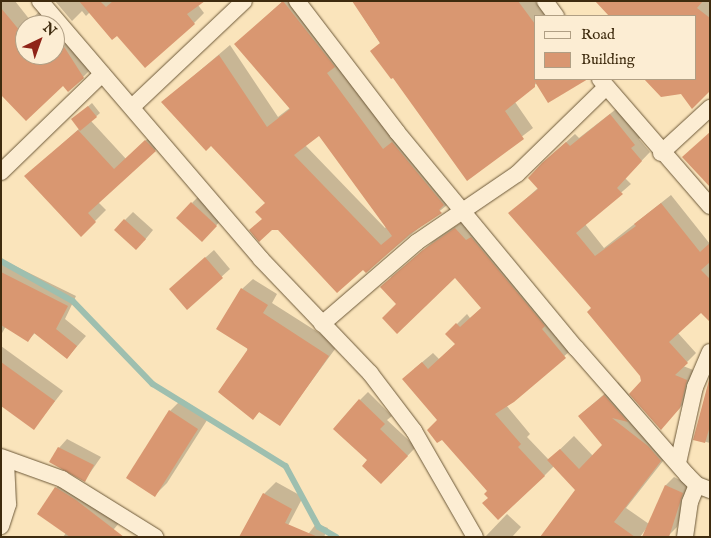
<!DOCTYPE html>
<html>
<head>
<meta charset="utf-8">
<style>
  body { margin:0 }
  #map { position:relative; width:711px; height:538px; overflow:hidden; background:#fae4bb; font-family:"IM FELL English",serif }
  div>[style] { position:absolute }
  [style*='--x'] { left:calc(var(--x)*1px); top:calc(var(--y)*1px); width:calc(var(--w)*1px); rotate:calc(var(--a)*1deg) }
  .shadow>* { inset:0; background:#0003 }
  .stream>* { height:5.5px; margin:-2.75px; padding:0 2.75px; transform-origin:2.75px; border-radius:2.75px; background:#9ebfaf }
  .building>* { inset:0; background:#d99771 }
  .roads { filter:drop-shadow(0 0 1px #6d5939) drop-shadow(0 0 1px #6d5939) }
  .street>* { height:16px; margin:-8px; padding:0 8px; transform-origin:8px; border-radius:8px; background:#fcedd3 }
  span { translate:-50% -50%; white-space:nowrap; text-align:center; line-height:1.15; -webkit-text-stroke:5px #fcedd3; paint-order:stroke }
  .frame { position:absolute; inset:0; border:2px solid #3e2b0e; pointer-events:none }
  .legend { position:absolute; left:534px; top:15px; width:162px; height:65px; box-sizing:border-box; background:#fcedd3; border:1px solid #b09f84; margin:0; padding:6px 9px; list-style:none; font-size:15px; color:#3e2b0e }
  .legend li { display:flex; align-items:center; gap:10px; height:25px }
  .legend b { width:25px; border:1px solid #b09f84 }
  .north { position:absolute; left:15px; top:15px; width:50px; height:50px; box-sizing:border-box; background:#fcedd3; border:1px solid #b09f84; border-radius:50%; rotate:42deg; font-size:14px; font-weight:700; line-height:20px; text-align:center; color:#3e2b0e }
  .north::after { content:''; display:block; margin:auto; width:18px; height:22px; background:#8f2418; clip-path:polygon(50% 0,100% 100%,50% 72%,0 100%) }
</style>
</head>
<body>
<div id="map">
  <div class="shadow">
    <i style="clip-path:polygon(evenodd,1px 1px,15px 1px,30px 20px,49px 3px,94px 66px,83px 77px,63px 84px,1px 90px,1px 1px,25px 25px,55px 25px,55px 55px,25px 55px,25px 25px)"></i>
    <i style="clip-path:polygon(55px 1px,204px 1px,198px 5px,204px 13px,194px 23px,117px 34px,90px 12px,86px 16px,82px 11px,72px 21px)"></i>
    <i style="clip-path:polygon(evenodd,283px 1px,304px 1px,452px 201px,366px 271px,263px 218px,266px 203px,211px 145px,163px 102px,230px 45px,278px 117px,291px 107px,247px 34px,283px 1px,319px 134px,386px 227px,385px 228px,305px 145px,319px 134px)"></i>
    <i style="clip-path:polygon(353px 1px,535px 1px,546px 16px,535px 16px,535px 79px,583px 79px,579px 83px,537px 83px,515px 102px,533px 128px,467px 179px)"></i>
    <i style="clip-path:polygon(597px 1px,710px 1px,710px 90px,661px 96px,646px 79px,695px 79px,695px 16px,610px 16px)"></i>
    <i style="clip-path:polygon(92px 103px,100px 113px,91px 121px,126px 159px,157px 130px,166px 140px,98px 202px,106px 210px,81px 235px,26px 176px,80px 128px,77px 116px)"></i>
    <i style="clip-path:polygon(620px 106px,643px 135px,639px 139px,650px 152px,625px 178px,631px 184px,585px 224px,604px 248px,671px 195px,710px 244px,710px 314px,701px 311px,678px 333px,696px 353px,683px 366px,696px 371px,689px 398px,661px 428px,641px 376px,592px 308px,510px 213px,538px 188px,553px 154px,575px 134px,579px 138px)"></i>
    <i style="clip-path:polygon(200px 195px,224px 217px,210px 232px,192px 203px)"></i>
    <i style="clip-path:polygon(133px 212px,153px 230px,144px 241px,115px 230px)"></i>
    <i style="clip-path:polygon(466px 219px,575px 347px,506px 405px,530px 434px,527px 437px,549px 460px,574px 436px,593px 456px,603px 445px,579px 416px,618px 382px,640px 408px,635px 413px,674px 447px,626px 508px,649px 524px,666px 485px,674px 477px,690px 485px,677px 527px,669px 535px,648px 526px,640px 537px,542px 537px,576px 490px,554px 466px,544px 476px,489px 498px,489px 491px,439px 420px,414px 369px,433px 353px,439px 359px,456px 344px,447px 334px,467px 314px,470px 318px,482px 308px,455px 277px,397px 304px,391px 277px,435px 240px)"></i>
    <i style="clip-path:polygon(214px 250px,230px 269px,187px 308px,179px 281px)"></i>
    <i style="clip-path:polygon(1px 264px,10px 268px,13px 265px,76px 296px,65px 319px,86px 336px,67px 358px,35px 333px,28px 340px,6px 326px,1px 335px)"></i>
    <i style="clip-path:polygon(253px 279px,277px 294px,272px 303px,338px 345px,280px 424px,260px 411px,253px 418px,242px 289px)"></i>
    <i style="clip-path:polygon(1px 346px,63px 391px,34px 428px,1px 404px)"></i>
    <i style="clip-path:polygon(710px 383px,710px 443px,695px 439px)"></i>
    <i style="clip-path:polygon(368px 392px,392px 416px,387px 420px,416px 447px,381px 483px,369px 460px,360px 400px)"></i>
    <i style="clip-path:polygon(182px 399px,209px 417px,167px 483px,155px 495px,170px 411px)"></i>
    <i style="clip-path:polygon(67px 439px,101px 457px,85px 480px,59px 448px)"></i>
    <i style="clip-path:polygon(66px 478px,123px 518px,110px 534px,113px 537px,63px 537px,66px 533px,56px 488px)"></i>
    <i style="clip-path:polygon(276px 482px,303px 497px,282px 537px,264px 494px)"></i>
    <i style="clip-path:polygon(507px 514px,521px 527px,512px 537px,485px 537px)"></i>
    <i style="clip-path:polygon(316px 524px,328px 528px,324px 537px,306px 537px)"></i>
  </div>
  <div class="stream">
    <i style="--x:1;--y:261;--w:82;--a:29.1"></i>
    <i style="--x:73;--y:301;--w:115;--a:46.1"></i>
    <i style="--x:153;--y:384;--w:156;--a:31.7"></i>
    <i style="--x:286;--y:466;--w:69;--a:61.6"></i>
    <i style="--x:319;--y:527;--w:20;--a:30"></i>
  </div>
  <div class="building">
    <i style="clip-path:polygon(79px 1px,100px 1px,106px 7px,113px 1px,205px 1px,187px 14px,195px 24px,145px 68px,117px 36px,112px 40px)"></i>
    <i style="clip-path:polygon(evenodd,283px 1px,335px 67px,327px 73px,383px 149px,392px 142px,444px 205px,439px 210px,442px 213px,410px 234px,366px 273px,363px 270px,337px 293px,278px 230px,272px 230px,259px 242px,249px 230px,262px 219px,255px 212px,265px 203px,211px 146px,206px 151px,161px 102px,219px 55px,267px 127px,290px 109px,234px 44px,283px 1px,319px 136px,392px 236px,381px 245px,294px 155px,319px 136px)"></i>
    <i style="clip-path:polygon(352px 1px,518px 1px,535px 24px,535px 79px,588px 79px,548px 103px,535px 82px,535px 87px,505px 111px,524px 139px,467px 181px,393px 78px,391px 79px,370px 51px,380px 43px)"></i>
    <i style="clip-path:polygon(595px 1px,703px 1px,697px 8px,710px 18px,710px 91px,692px 109px,681px 94px,661px 97px,644px 79px,695px 79px,695px 16px,609px 16px)"></i>
    <i style="clip-path:polygon(1px 8px,25px 37px,25px 55px,55px 55px,55px 47px,61px 42px,84px 78px,68px 92px,63px 86px,26px 121px,1px 95px)"></i>
    <i style="clip-path:polygon(88px 106px,97px 117px,80px 131px,71px 119px)"></i>
    <i style="clip-path:polygon(610px 114px,635px 145px,631px 148px,642px 161px,617px 188px,623px 194px,576px 233px,595px 256px,636px 226px,634px 224px,661px 203px,700px 252px,710px 243px,710px 262px,701px 270px,710px 279px,710px 322px,701px 313px,669px 342px,688px 363px,675px 375px,687px 380px,680px 408px,661px 430px,629px 394px,641px 381px,640px 376px,587px 312px,591px 308px,508px 213px,538px 189px,528px 178px,542px 163px,566px 142px,570px 146px)"></i>
    <i style="clip-path:polygon(78px 130px,114px 169px,145px 140px,156px 151px,88px 213px,96px 222px,81px 237px,24px 176px)"></i>
    <i style="clip-path:polygon(710px 132px,710px 187px,682px 157px)"></i>
    <i style="clip-path:polygon(191px 202px,217px 226px,202px 242px,176px 218px)"></i>
    <i style="clip-path:polygon(124px 219px,146px 239px,136px 250px,114px 230px)"></i>
    <i style="clip-path:polygon(455px 228px,466px 240px,471px 237px,545px 326px,542px 329px,566px 358px,514px 402px,495px 414px,521px 444px,518px 447px,545px 476px,498px 520px,482px 503px,488px 498px,484px 494px,487px 491px,442px 440px,437px 443px,427px 430px,437px 420px,402px 379px,422px 362px,428px 369px,455px 344px,445px 334px,456px 323px,460px 327px,481px 308px,455px 278px,397px 334px,382px 318px,396px 304px,380px 287px,423px 250px)"></i>
    <i style="clip-path:polygon(205px 257px,223px 278px,187px 310px,169px 289px)"></i>
    <i style="clip-path:polygon(1px 272px,68px 306px,56px 329px,77px 346px,67px 359px,34px 333px,28px 342px,1px 325px)"></i>
    <i style="clip-path:polygon(241px 288px,268px 305px,263px 313px,329px 356px,280px 426px,259px 412px,253px 420px,218px 392px,248px 349px,216px 329px)"></i>
    <i style="clip-path:polygon(1px 362px,55px 401px,34px 430px,1px 406px)"></i>
    <i style="clip-path:polygon(709px 380px,710px 426px,705px 443px,693px 440px)"></i>
    <i style="clip-path:polygon(604px 395px,628px 422px,612px 418px,648px 446px,661px 461px,614px 522px,635px 537px,540px 537px,575px 490px,547px 460px,560px 449px,579px 469px,602px 445px,578px 416px)"></i>
    <i style="clip-path:polygon(359px 399px,385px 424px,380px 429px,408px 456px,381px 484px,362px 466px,367px 460px,333px 429px)"></i>
    <i style="clip-path:polygon(169px 410px,198px 429px,155px 497px,126px 478px)"></i>
    <i style="clip-path:polygon(58px 447px,94px 465px,85px 482px,49px 462px)"></i>
    <i style="clip-path:polygon(665px 485px,683px 493px,669px 537px,642px 537px)"></i>
    <i style="clip-path:polygon(55px 487px,76px 500px,124px 537px,70px 537px,37px 514px)"></i>
    <i style="clip-path:polygon(263px 493px,292px 509px,285px 523px,318px 537px,239px 537px)"></i>
  </div>
  <div class="roads">
    <div class="street">
      <i style="--x:40;--y:1;--w:340;--a:49.4"></i>
      <i style="--x:261;--y:259;--w:158;--a:46.3"></i>
      <i style="--x:370;--y:373;--w:73;--a:52.8"></i>
      <i style="--x:414;--y:431;--w:122;--a:60.1"></i>
      <i style="--x:297;--y:1;--w:165;--a:52.6"></i>
      <i style="--x:397;--y:132;--w:281;--a:50.4"></i>
      <i style="--x:576;--y:348;--w:169;--a:48.8"></i>
      <i style="--x:687;--y:475;--w:14;--a:45"></i>
      <i style="--x:697;--y:485;--w:14;--a:21"></i>
      <i style="--x:545;--y:1;--w:19;--a:54"></i>
      <i style="--x:600;--y:79;--w:168;--a:49.1"></i>
      <i style="--x:132;--y:107;--w:154;--a:-43.4"></i>
      <i style="--x:661;--y:153;--w:67;--a:-42.6"></i>
      <i style="--x:1;--y:172;--w:141;--a:-44.1"></i>
      <i style="--x:322;--y:324;--w:125;--a:-40.8"></i>
      <i style="--x:417;--y:242;--w:121;--a:-34.2"></i>
      <i style="--x:517;--y:174;--w:124;--a:-44.3"></i>
      <i style="--x:1;--y:457;--w:65;--a:19.8"></i>
      <i style="--x:62;--y:479;--w:110;--a:31.9"></i>
      <i style="--x:678;--y:463;--w:78;--a:-77.4"></i>
      <i style="--x:695;--y:387;--w:38;--a:-67"></i>
      <i style="--x:1;--y:526;--w:23;--a:-72"></i>
      <i style="--x:8;--y:504;--w:43;--a:-92.7"></i>
      <i style="--x:685;--y:537;--w:35;--a:-82"></i>
      <i style="--x:690;--y:502;--w:18;--a:-68"></i>
    </div>
  </div>
  <div class="frame"></div>
  <ul class="legend">
  <li><b style="height:6px;background:#fcedd3"></b>Road</li>
  <li><b style="height:14px;background:#d99771"></b>Building</li>
  </ul>
  <div class="north">N</div>
</div>
</body>
</html>
